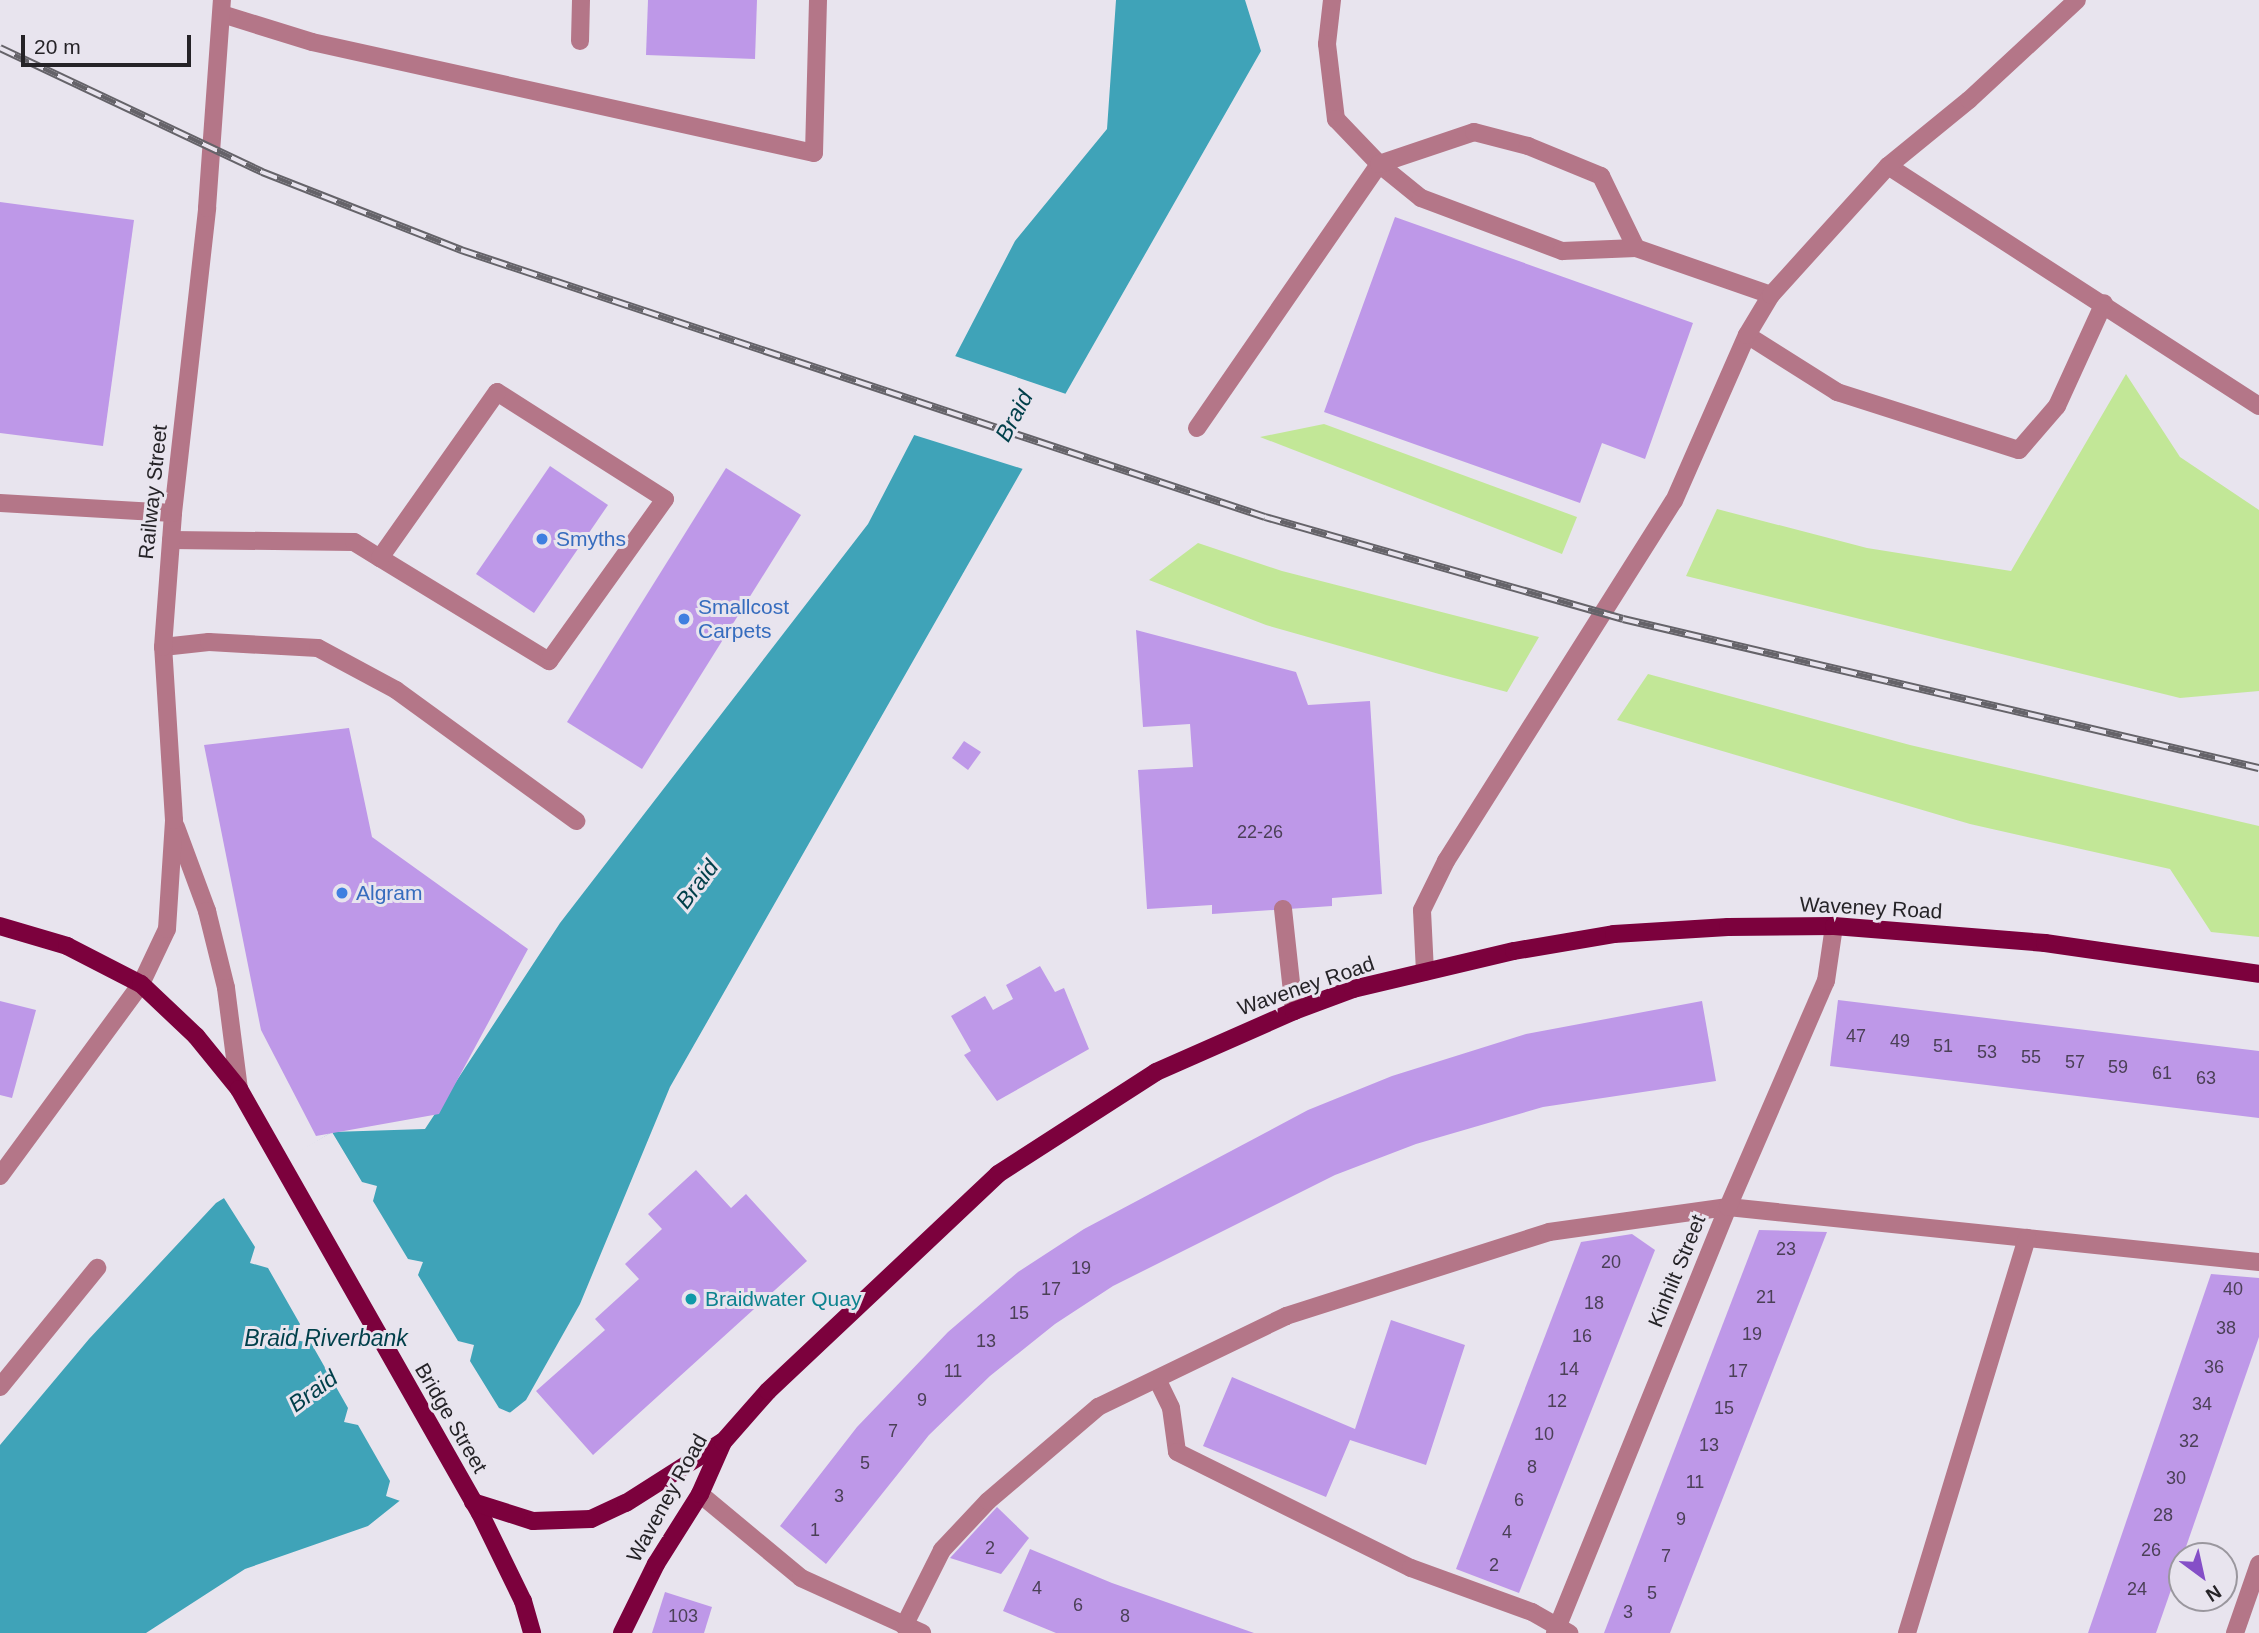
<!DOCTYPE html>
<html>
<head>
<meta charset="utf-8">
<style>
  body { margin:0 }
  #map { position:relative; width:2259px; height:1633px; overflow:hidden; background:#e8e4ee; font-family:Helvetica,sans-serif }
  div>[style] { position:absolute }
  [style*='--x'] { left:calc(var(--x)*1px); top:calc(var(--y)*1px); width:calc(var(--w)*1px); rotate:calc(var(--a)*1deg) }
  .green>* { inset:0; background:#c2e797 }
  .water>* { inset:0; background:#3fa3b8 }
  .pier>* { inset:0; background:#e8e4ee }
  .building>* { inset:0; background:#be98e8 }
  .minor>* { height:18px; margin:-9px; padding:0 9px; transform-origin:9px; border-radius:9px; background:#b47688 }
  .major>* { height:18px; margin:-9px; padding:0 9px; transform-origin:9px; border-radius:9px; background:#7c013d }
  .rail>* { height:8px; margin-top:-4px; transform-origin:0; background:repeating-linear-gradient(90deg,#e8e4ee 0 16px,#656369 0 32px); box-sizing:border-box; border-block:2px solid #656369 }
  .dots>* { width:19px; height:19px; translate:-50% -50%; box-sizing:border-box; border:4px solid #e8e4ee; border-radius:50% }
  span { translate:-50% -50%; white-space:nowrap; text-align:center; line-height:1.15; -webkit-text-stroke:6px #e8e4ee; paint-order:stroke }
  .number-label { font-size:18px; color:#4b4057 }
  .number-label span { -webkit-text-stroke-width:0 }
  .street-label { font-size:21px; color:#252327 }
  .shop-label { font-size:21px; color:#366cbe }
  .left { translate:0 -50%; text-align:left }
  .culture-label { font-size:21px; color:#0d838f }
  .water-label { font-size:23px; color:#003f4a; font-style:italic }
  .north { position:absolute; left:2168px; top:1542px; width:70px; height:70px; box-sizing:border-box; background:#e8e4ee; border:2px solid #9a979e; border-radius:50%; rotate:147deg; font-size:19px; font-weight:700; line-height:28px; text-align:center; color:#252327 }
  .north::after { content:''; display:block; margin:auto; width:24px; height:32px; background:#854fc7; clip-path:polygon(50% 0,100% 100%,50% 72%,0 100%) }
  .scale { position:absolute; left:21px; top:35px; width:170px; height:32px; box-sizing:border-box; border:4px solid #252327; border-top:0; padding-left:9px; font-size:21px; line-height:24px; white-space:nowrap; color:#252327; -webkit-text-stroke:5px #e8e4ee; paint-order:stroke }
</style>
</head>
<body>
<div id="map">
  <div class="green">
    <i style="clip-path:polygon(2126px 374px,2180px 457px,2259px 510px,2259px 691px,2180px 698px,1686px 576px,1717px 509px,1867px 548px,2011px 571px)"></i>
    <i style="clip-path:polygon(1324px 424px,1577px 517px,1562px 554px,1260px 437px)"></i>
    <i style="clip-path:polygon(1198px 543px,1282px 571px,1539px 637px,1507px 692px,1439px 674px,1266px 625px,1149px 580px)"></i>
    <i style="clip-path:polygon(1648px 674px,1910px 745px,2259px 826px,2259px 937px,2211px 932px,2170px 869px,1970px 824px,1617px 720px)"></i>
  </div>
  <div class="water">
    <i style="clip-path:polygon(1116px 0,1245px 0,1261px 51px,670px 1087px,580px 1304px,526px 1400px,368px 1526px,245px 1569px,146px 1633px,0 1633px,0 1445px,89px 1339px,216px 1203px,332px 1132px,425px 1129px,560px 923px,868px 524px,1015px 241px,1107px 129px)"></i>
  </div>
  <div class="pier">
    <i style="clip-path:polygon(952px 355px,1069px 395px,1026px 470px,911px 434px)"></i>
    <i style="clip-path:polygon(332px 1132px,362px 1182px,377px 1186px,373px 1201px,408px 1259px,423px 1262px,418px 1275px,458px 1341px,474px 1345px,470px 1361px,499px 1408px,513px 1414px,403px 1502px,386px 1496px,390px 1481px,358px 1425px,344px 1422px,348px 1408px,311px 1343px,295px 1340px,300px 1324px,268px 1268px,250px 1263px,255px 1247px,222px 1195px)"></i>
  </div>
  <div class="building">
    <i style="clip-path:polygon(648px 0,757px 0,755px 59px,646px 55px)"></i>
    <i style="clip-path:polygon(0 202px,134px 220px,103px 446px,0 433px)"></i>
    <i style="clip-path:polygon(1395px 217px,1693px 323px,1645px 459px,1602px 443px,1580px 503px,1324px 412px)"></i>
    <i style="clip-path:polygon(550px 466px,608px 505px,534px 613px,476px 574px)"></i>
    <i style="clip-path:polygon(726px 468px,801px 515px,642px 769px,567px 722px)"></i>
    <i style="clip-path:polygon(1136px 630px,1296px 672px,1308px 705px,1370px 701px,1382px 894px,1332px 898px,1332px 906px,1212px 914px,1212px 905px,1147px 909px,1138px 770px,1193px 767px,1190px 724px,1143px 727px)"></i>
    <i style="clip-path:polygon(349px 728px,372px 837px,528px 949px,439px 1114px,316px 1136px,261px 1030px,204px 745px)"></i>
    <i style="clip-path:polygon(964px 741px,981px 752px,968px 770px,952px 758px)"></i>
    <i style="clip-path:polygon(1040px 966px,1055px 992px,1064px 988px,1089px 1049px,997px 1101px,964px 1055px,971px 1051px,951px 1016px,985px 996px,993px 1010px,1013px 999px,1006px 985px)"></i>
    <i style="clip-path:polygon(1838px 1000px,2259px 1051px,2259px 1118px,1830px 1066px)"></i>
    <i style="clip-path:polygon(0 1001px,36px 1010px,12px 1098px,0 1095px)"></i>
    <i style="clip-path:polygon(1702px 1001px,1716px 1081px,1543px 1107px,1416px 1144px,1335px 1175px,1113px 1286px,1055px 1324px,990px 1376px,929px 1435px,826px 1564px,780px 1526px,857px 1427px,948px 1332px,1018px 1272px,1084px 1229px,1308px 1110px,1392px 1076px,1526px 1034px)"></i>
    <i style="clip-path:polygon(696px 1170px,731px 1208px,746px 1194px,807px 1261px,593px 1455px,536px 1391px,605px 1330px,595px 1319px,639px 1279px,625px 1264px,662px 1229px,648px 1214px)"></i>
    <i style="clip-path:polygon(1759px 1230px,1827px 1232px,1670px 1633px,1604px 1633px)"></i>
    <i style="clip-path:polygon(1632px 1234px,1655px 1250px,1519px 1593px,1456px 1569px,1581px 1242px)"></i>
    <i style="clip-path:polygon(2211px 1274px,2259px 1278px,2259px 1337px,2156px 1633px,2088px 1633px)"></i>
    <i style="clip-path:polygon(1391px 1320px,1465px 1345px,1426px 1465px,1350px 1440px,1326px 1497px,1203px 1446px,1232px 1377px,1355px 1429px)"></i>
    <i style="clip-path:polygon(997px 1507px,1029px 1538px,1001px 1574px,950px 1558px)"></i>
    <i style="clip-path:polygon(1030px 1549px,1112px 1583px,1254px 1633px,1056px 1633px,1003px 1611px)"></i>
    <i style="clip-path:polygon(665px 1592px,712px 1607px,704px 1633px,652px 1633px)"></i>
  </div>
  <div class="minor">
    <i style="--x:1332;--y:0;--w:44;--a:96.5"></i>
    <i style="--x:1327;--y:44;--w:76;--a:83.2"></i>
    <i style="--x:1336;--y:119;--w:62;--a:46.3"></i>
    <i style="--x:1379;--y:164;--w:54;--a:39"></i>
    <i style="--x:1421;--y:198;--w:151;--a:20.6"></i>
    <i style="--x:1562;--y:251;--w:74;--a:-2.3"></i>
    <i style="--x:1636;--y:248;--w:143;--a:19.2"></i>
    <i style="--x:222;--y:14;--w:94;--a:17.3"></i>
    <i style="--x:312;--y:42;--w:514;--a:12.47"></i>
    <i style="--x:814;--y:153;--w:153;--a:-88.5"></i>
    <i style="--x:580;--y:41;--w:41;--a:-88.6"></i>
    <i style="--x:1888;--y:166;--w:442;--a:32.9"></i>
    <i style="--x:1747;--y:335;--w:107;--a:32.3"></i>
    <i style="--x:1837;--y:392;--w:191;--a:17.7"></i>
    <i style="--x:2019;--y:450;--w:58;--a:-49.2"></i>
    <i style="--x:2057;--y:406;--w:113;--a:-65.5"></i>
    <i style="--x:1197;--y:428;--w:321;--a:-55.4"></i>
    <i style="--x:1379;--y:164;--w:100;--a:-18.6"></i>
    <i style="--x:1474;--y:132;--w:56;--a:14.5"></i>
    <i style="--x:1528;--y:146;--w:79;--a:22.3"></i>
    <i style="--x:1601;--y:176;--w:80;--a:64.1"></i>
    <i style="--x:0;--y:503;--w:173;--a:3.3"></i>
    <i style="--x:171;--y:540;--w:183;--a:0.6"></i>
    <i style="--x:354;--y:542;--w:31;--a:32"></i>
    <i style="--x:380;--y:558;--w:198;--a:31.4"></i>
    <i style="--x:549;--y:661;--w:199;--a:-54.4"></i>
    <i style="--x:665;--y:499;--w:199;--a:-147.5"></i>
    <i style="--x:497;--y:392;--w:203;--a:125.2"></i>
    <i style="--x:163;--y:647;--w:46;--a:-6.2"></i>
    <i style="--x:209;--y:642;--w:109;--a:3.2"></i>
    <i style="--x:318;--y:648;--w:89;--a:28.3"></i>
    <i style="--x:396;--y:690;--w:223;--a:36"></i>
    <i style="--x:176;--y:827;--w:90;--a:69.7"></i>
    <i style="--x:207;--y:911;--w:79;--a:76.1"></i>
    <i style="--x:226;--y:988;--w:102;--a:82.7"></i>
    <i style="--x:1283;--y:909;--w:103;--a:83.8"></i>
    <i style="--x:1425;--y:972;--w:62;--a:-92.8"></i>
    <i style="--x:1422;--y:910;--w:55;--a:-63.9"></i>
    <i style="--x:1446;--y:861;--w:426;--a:-57.7"></i>
    <i style="--x:1674;--y:501;--w:181;--a:-66.3"></i>
    <i style="--x:1747;--y:335;--w:47;--a:-59"></i>
    <i style="--x:1771;--y:295;--w:174;--a:-47.8"></i>
    <i style="--x:1888;--y:166;--w:104;--a:-39.2"></i>
    <i style="--x:1969;--y:100;--w:147;--a:-42.8"></i>
    <i style="--x:0;--y:1176;--w:238;--a:-53.7"></i>
    <i style="--x:141;--y:984;--w:61;--a:-64.7"></i>
    <i style="--x:167;--y:929;--w:109;--a:-86.3"></i>
    <i style="--x:174;--y:820;--w:173;--a:-93.6"></i>
    <i style="--x:163;--y:647;--w:134;--a:-85.7"></i>
    <i style="--x:173;--y:513;--w:307;--a:-83.6"></i>
    <i style="--x:207;--y:208;--w:209;--a:-85.9"></i>
    <i style="--x:1157;--y:1379;--w:32;--a:64"></i>
    <i style="--x:1171;--y:1408;--w:44;--a:82.2"></i>
    <i style="--x:1177;--y:1452;--w:261;--a:26.4"></i>
    <i style="--x:1411;--y:1568;--w:129;--a:20"></i>
    <i style="--x:1532;--y:1612;--w:43;--a:29.6"></i>
    <i style="--x:0;--y:1387;--w:154;--a:-50.8"></i>
    <i style="--x:700;--y:1494;--w:131;--a:39.7"></i>
    <i style="--x:801;--y:1578;--w:133;--a:24.4"></i>
    <i style="--x:904;--y:1626;--w:85;--a:-63.4"></i>
    <i style="--x:942;--y:1550;--w:67;--a:-46.8"></i>
    <i style="--x:988;--y:1501;--w:145;--a:-40.5"></i>
    <i style="--x:1098;--y:1407;--w:209;--a:-25.8"></i>
    <i style="--x:1286;--y:1316;--w:276;--a:-17.7"></i>
    <i style="--x:1549;--y:1232;--w:181;--a:-8"></i>
    <i style="--x:1728;--y:1207;--w:534;--a:5.91"></i>
    <i style="--x:1555;--y:1633;--w:460;--a:-67.9"></i>
    <i style="--x:1728;--y:1207;--w:246;--a:-66.6"></i>
    <i style="--x:1826;--y:981;--w:56;--a:-81.7"></i>
    <i style="--x:1907;--y:1633;--w:413;--a:-73.1"></i>
    <i style="--x:2235;--y:1633;--w:73;--a:-70.8"></i>
  </div>
  <div class="major">
    <i style="--x:0;--y:926;--w:70;--a:16.6"></i>
    <i style="--x:67;--y:946;--w:83;--a:27.2"></i>
    <i style="--x:141;--y:984;--w:76;--a:43.4"></i>
    <i style="--x:196;--y:1036;--w:68;--a:50.9"></i>
    <i style="--x:239;--y:1089;--w:488;--a:60.4"></i>
    <i style="--x:480;--y:1513;--w:98;--a:64"></i>
    <i style="--x:523;--y:1601;--w:33;--a:74"></i>
    <i style="--x:473;--y:1502;--w:63;--a:17.6"></i>
    <i style="--x:533;--y:1521;--w:58;--a:-2"></i>
    <i style="--x:591;--y:1519;--w:38;--a:-25"></i>
    <i style="--x:626;--y:1503;--w:114;--a:-32.4"></i>
    <i style="--x:622;--y:1633;--w:77;--a:-63.8"></i>
    <i style="--x:656;--y:1564;--w:83;--a:-57.8"></i>
    <i style="--x:700;--y:1494;--w:57;--a:-66.1"></i>
    <i style="--x:723;--y:1442;--w:68;--a:-48.6"></i>
    <i style="--x:768;--y:1391;--w:316;--a:-43.3"></i>
    <i style="--x:998;--y:1174;--w:188;--a:-32.8"></i>
    <i style="--x:1156;--y:1072;--w:151;--a:-23.8"></i>
    <i style="--x:1294;--y:1011;--w:63;--a:-20.4"></i>
    <i style="--x:1353;--y:989;--w:165;--a:-13.3"></i>
    <i style="--x:1514;--y:951;--w:101;--a:-9.6"></i>
    <i style="--x:1614;--y:934;--w:114;--a:-3.5"></i>
    <i style="--x:1728;--y:927;--w:106;--a:-0.5"></i>
    <i style="--x:1834;--y:926;--w:212;--a:4.6"></i>
    <i style="--x:2045;--y:943;--w:216;--a:8.2"></i>
  </div>
  <div class="rail">
    <i style="--x:0;--y:48;--w:290;--a:25.3"></i>
    <i style="--x:262;--y:172;--w:214;--a:21.4"></i>
    <i style="--x:461;--y:250;--w:847;--a:18.37"></i>
    <i style="--x:1265;--y:517;--w:372;--a:15.9"></i>
    <i style="--x:1623;--y:619;--w:653;--a:13.19"></i>
  </div>
  <div class="dots">
    <i style="left:542px;top:539px;background:#3f7fe0"></i>
    <i style="left:684px;top:619px;background:#3f7fe0"></i>
    <i style="left:342px;top:893px;background:#3f7fe0"></i>
    <i style="left:691px;top:1299px;background:#0f9aa8"></i>
  </div>
  <div class="number-label">
    <span style="left:1260px;top:832px">22-26</span>
    <span style="left:1856px;top:1036px">47</span>
    <span style="left:1900px;top:1041px">49</span>
    <span style="left:1943px;top:1046px">51</span>
    <span style="left:1987px;top:1052px">53</span>
    <span style="left:2031px;top:1057px">55</span>
    <span style="left:2075px;top:1062px">57</span>
    <span style="left:2118px;top:1067px">59</span>
    <span style="left:2162px;top:1073px">61</span>
    <span style="left:2206px;top:1078px">63</span>
    <span style="left:1786px;top:1249px">23</span>
    <span style="left:1611px;top:1262px">20</span>
    <span style="left:1081px;top:1268px">19</span>
    <span style="left:1051px;top:1289px">17</span>
    <span style="left:2233px;top:1289px">40</span>
    <span style="left:1766px;top:1297px">21</span>
    <span style="left:1594px;top:1303px">18</span>
    <span style="left:1019px;top:1313px">15</span>
    <span style="left:2226px;top:1328px">38</span>
    <span style="left:1752px;top:1334px">19</span>
    <span style="left:1582px;top:1336px">16</span>
    <span style="left:986px;top:1341px">13</span>
    <span style="left:2214px;top:1367px">36</span>
    <span style="left:1569px;top:1369px">14</span>
    <span style="left:953px;top:1371px">11</span>
    <span style="left:1738px;top:1371px">17</span>
    <span style="left:922px;top:1400px">9</span>
    <span style="left:1557px;top:1401px">12</span>
    <span style="left:2202px;top:1404px">34</span>
    <span style="left:1724px;top:1408px">15</span>
    <span style="left:893px;top:1431px">7</span>
    <span style="left:1544px;top:1434px">10</span>
    <span style="left:2189px;top:1441px">32</span>
    <span style="left:1709px;top:1445px">13</span>
    <span style="left:865px;top:1463px">5</span>
    <span style="left:1532px;top:1467px">8</span>
    <span style="left:2176px;top:1478px">30</span>
    <span style="left:1695px;top:1482px">11</span>
    <span style="left:839px;top:1496px">3</span>
    <span style="left:1519px;top:1500px">6</span>
    <span style="left:2163px;top:1515px">28</span>
    <span style="left:1681px;top:1519px">9</span>
    <span style="left:815px;top:1530px">1</span>
    <span style="left:1507px;top:1532px">4</span>
    <span style="left:990px;top:1548px">2</span>
    <span style="left:2151px;top:1550px">26</span>
    <span style="left:1666px;top:1556px">7</span>
    <span style="left:1494px;top:1565px">2</span>
    <span style="left:1037px;top:1588px">4</span>
    <span style="left:2137px;top:1589px">24</span>
    <span style="left:1652px;top:1593px">5</span>
    <span style="left:1078px;top:1605px">6</span>
    <span style="left:1628px;top:1612px">3</span>
    <span style="left:683px;top:1616px">103</span>
    <span style="left:1125px;top:1616px">8</span>
  </div>
  <div class="street-label">
    <span style="left:153px;top:492px;rotate:-84deg">Railway Street</span>
    <span style="left:1871px;top:908px;rotate:3deg">Waveney Road</span>
    <span style="left:1306px;top:986px;rotate:-19deg">Waveney Road</span>
    <span style="left:1677px;top:1271px;rotate:-68deg">Kinhilt Street</span>
    <span style="left:451px;top:1418px;rotate:60deg">Bridge Street</span>
    <span style="left:667px;top:1498px;rotate:-61deg">Waveney Road</span>
  </div>
  <div class="shop-label">
    <span class="left" style="left:556px;top:539px">Smyths</span>
    <span class="left" style="left:698px;top:619px">Smallcost<br>Carpets</span>
    <span class="left" style="left:356px;top:893px">Algram</span>
  </div>
  <div class="culture-label">
    <span class="left" style="left:705px;top:1299px">Braidwater Quay</span>
  </div>
  <div class="water-label">
    <span style="left:1014px;top:416px;rotate:-62deg">Braid</span>
    <span style="left:697px;top:884px;rotate:-53deg">Braid</span>
    <span style="left:326px;top:1338px">Braid Riverbank</span>
    <span style="left:313px;top:1391px;rotate:-36deg">Braid</span>
  </div>
  <div class="north">N</div>
  <div class="scale">20 m</div>
</div>
</body>
</html>
